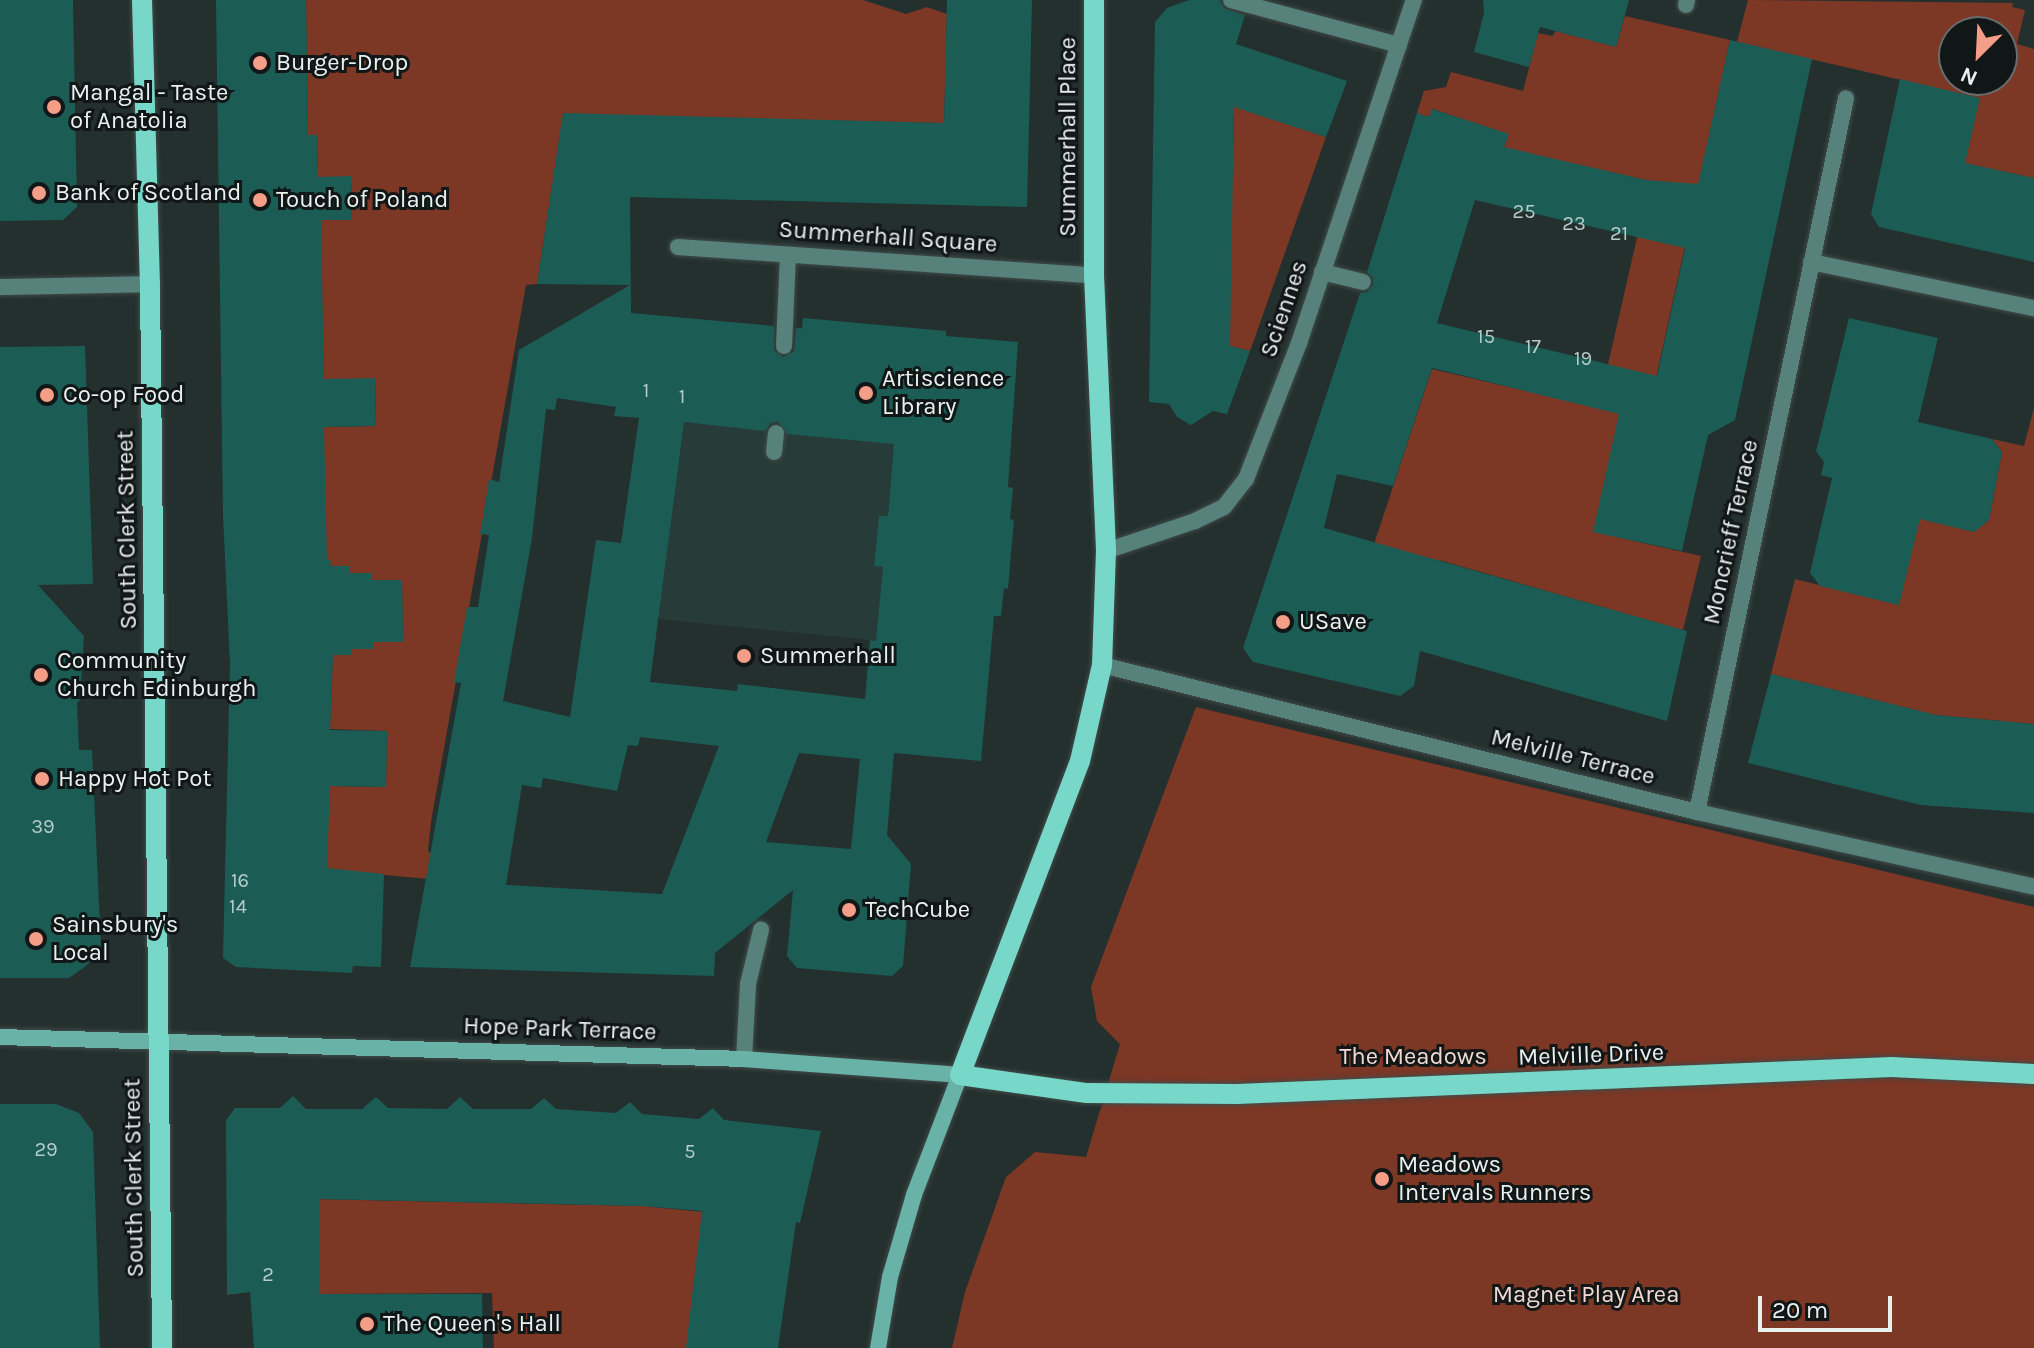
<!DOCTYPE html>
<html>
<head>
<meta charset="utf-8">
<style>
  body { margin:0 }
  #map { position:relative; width:2034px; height:1348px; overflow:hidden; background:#24302e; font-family:Karla,sans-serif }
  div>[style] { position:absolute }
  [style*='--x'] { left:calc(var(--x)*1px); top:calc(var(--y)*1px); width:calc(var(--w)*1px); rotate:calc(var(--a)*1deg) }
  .built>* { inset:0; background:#273b38 }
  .green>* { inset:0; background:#7c3725 }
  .building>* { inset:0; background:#1b5c55 }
  .roads { filter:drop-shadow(0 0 2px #404b49) drop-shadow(0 0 2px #404b49) }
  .lane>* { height:16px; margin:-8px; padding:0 8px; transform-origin:8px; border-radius:8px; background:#56827b }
  .street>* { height:16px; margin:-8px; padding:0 8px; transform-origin:8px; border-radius:8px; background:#56827b }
  .secondary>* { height:16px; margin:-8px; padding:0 8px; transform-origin:8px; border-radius:8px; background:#69b2a7 }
  .primary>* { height:20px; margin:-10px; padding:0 10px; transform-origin:10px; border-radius:10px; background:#77d7c9 }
  .dots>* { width:22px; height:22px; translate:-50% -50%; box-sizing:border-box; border:4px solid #111616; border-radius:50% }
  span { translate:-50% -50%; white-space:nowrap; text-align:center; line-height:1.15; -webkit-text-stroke:6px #111616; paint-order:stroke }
  .number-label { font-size:20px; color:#b6ccc8 }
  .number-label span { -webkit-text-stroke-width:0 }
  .poi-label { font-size:24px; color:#e9f1ef }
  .left { translate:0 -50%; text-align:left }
  .street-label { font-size:24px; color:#e9f1ef }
  .park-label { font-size:24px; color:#f1d9d2 }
  .north { position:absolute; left:1938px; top:16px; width:80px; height:80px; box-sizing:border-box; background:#111616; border:2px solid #676e6d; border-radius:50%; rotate:204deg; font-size:22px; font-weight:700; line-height:32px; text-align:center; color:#e9f1ef }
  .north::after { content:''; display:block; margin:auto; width:28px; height:36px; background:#f49e87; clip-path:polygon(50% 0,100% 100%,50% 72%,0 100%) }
  .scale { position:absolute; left:1758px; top:1296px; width:134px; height:36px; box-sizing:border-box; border:4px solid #e9f1ef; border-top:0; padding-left:10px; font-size:24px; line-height:28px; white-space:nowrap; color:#e9f1ef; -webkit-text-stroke:6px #111616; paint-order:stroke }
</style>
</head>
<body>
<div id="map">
  <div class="built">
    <i style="clip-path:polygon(683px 422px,928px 447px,891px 477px,888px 516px,879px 516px,874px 566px,883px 567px,880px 605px,912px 644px,658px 619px)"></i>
  </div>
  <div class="green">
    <i style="clip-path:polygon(306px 0,863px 0,906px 14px,927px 7px,947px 14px,944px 123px,563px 114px,537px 284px,526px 285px,431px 822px,428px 851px,473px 883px,330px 870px,314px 858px,330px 786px,386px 787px,387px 731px,330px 729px,333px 655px,352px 655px,352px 649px,373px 649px,373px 642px,403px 641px,402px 580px,371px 580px,371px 573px,350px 573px,349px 566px,330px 566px,330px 560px,323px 560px,324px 427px,376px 426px,375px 379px,324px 379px,319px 220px,352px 220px,351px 177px,318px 177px,317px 136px,308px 135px)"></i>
    <i style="clip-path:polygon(evenodd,1748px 0,2013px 3px,2012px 7px,2025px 10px,2017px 44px,2034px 49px,2034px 178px,1965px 163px,1979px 98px,1737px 42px,1748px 0,1954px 32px,2002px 32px,2002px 80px,1954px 80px,1954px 32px)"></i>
    <i style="clip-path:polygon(1625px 16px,1730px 40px,1653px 392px,1594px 532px,1701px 556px,1683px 630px,1439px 560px,1432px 594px,1373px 547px,1432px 369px,1598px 408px,1650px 181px,1504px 148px,1508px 134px,1433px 109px,1429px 117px,1417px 113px,1424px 91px,1446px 87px,1451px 72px,1523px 91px,1538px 33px,1553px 36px,1555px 31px,1616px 47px)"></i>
    <i style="clip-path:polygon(1222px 89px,1247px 111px,1326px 137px,1250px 351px,1227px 345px,1234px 118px)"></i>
    <i style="clip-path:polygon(2034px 408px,2034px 724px,1936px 715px,1771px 674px,1795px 579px,1899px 605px,1917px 518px,1974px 532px,1989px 520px,2002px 452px,1992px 439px,2024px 446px)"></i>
    <i style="clip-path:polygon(1196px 707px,2034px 907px,2034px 1348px,952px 1348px,965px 1292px,1006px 1177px,1035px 1152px,1086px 1157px,1120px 1044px,1097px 1021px,1091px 987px)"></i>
    <i style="clip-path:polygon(312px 1199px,642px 1206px,704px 1212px,687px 1348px,494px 1348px,492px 1293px,319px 1294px)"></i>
  </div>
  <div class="building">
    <i style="clip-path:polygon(0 0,73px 0,77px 207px,63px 220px,0 221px)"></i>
    <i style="clip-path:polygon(216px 0,306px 0,308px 135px,317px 135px,318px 177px,351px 176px,352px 220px,321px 220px,324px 379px,375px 378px,376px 426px,324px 427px,327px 560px,331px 560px,330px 566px,350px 566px,350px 573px,371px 573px,371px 580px,402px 580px,403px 642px,373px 642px,373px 649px,352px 649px,352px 655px,333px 655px,330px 730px,387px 731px,386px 787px,330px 786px,327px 868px,384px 874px,381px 967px,353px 966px,352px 973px,236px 967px,223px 958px,230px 663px,223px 516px)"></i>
    <i style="clip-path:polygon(evenodd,947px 0,1032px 0,1027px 207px,630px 197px,631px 313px,774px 326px,774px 350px,783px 357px,794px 351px,796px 328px,802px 328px,803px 318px,946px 331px,946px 336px,1018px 342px,1008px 487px,1013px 488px,1010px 519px,1014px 520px,1008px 589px,1004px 588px,1001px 616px,994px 616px,981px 761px,894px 753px,887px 835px,911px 864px,903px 966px,892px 976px,797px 968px,787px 956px,793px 890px,715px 953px,714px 976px,410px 967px,461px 683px,454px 682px,467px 607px,478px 607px,489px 535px,480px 534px,486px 498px,489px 479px,499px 482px,519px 350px,630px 285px,537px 284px,563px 113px,944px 123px,947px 0,557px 398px,616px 407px,614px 416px,639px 418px,621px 543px,596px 540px,570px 717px,503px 701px,532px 538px,546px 409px,555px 410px,557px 398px,947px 0,684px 422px,765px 431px,771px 423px,778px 422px,787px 434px,894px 444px,888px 516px,879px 516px,874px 566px,883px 567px,876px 641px,870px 640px,865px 699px,738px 684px,737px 691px,650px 682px,684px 422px,947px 0,640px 737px,719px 746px,662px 894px,506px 885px,522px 785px,541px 788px,543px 778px,617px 791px,628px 745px,638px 746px,640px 737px,947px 0,799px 753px,860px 759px,851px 849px,766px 842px,799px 753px)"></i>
    <i style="clip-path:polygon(1189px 0,1220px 0,1224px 8px,1245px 15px,1236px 44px,1347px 81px,1326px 137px,1234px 107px,1230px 346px,1250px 351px,1227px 414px,1213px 411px,1191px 425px,1177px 417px,1169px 404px,1149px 402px,1155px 22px,1167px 8px)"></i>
    <i style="clip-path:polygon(1483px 0,1629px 0,1616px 47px,1540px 27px,1529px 67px,1474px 52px,1484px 13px)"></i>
    <i style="clip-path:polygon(evenodd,1730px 40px,1812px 59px,1735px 420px,1708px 435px,1682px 551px,1593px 532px,1619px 414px,1432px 368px,1393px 486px,1337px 474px,1324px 528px,1687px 631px,1667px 721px,1420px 651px,1414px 686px,1400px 696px,1253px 662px,1243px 648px,1360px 293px,1367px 292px,1373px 285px,1373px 278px,1367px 272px,1417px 113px,1429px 117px,1432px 109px,1509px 134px,1504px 147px,1646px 180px,1698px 184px,1730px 40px,1475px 200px,1685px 248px,1657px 376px,1437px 323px,1475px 200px)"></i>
    <i style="clip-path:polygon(1900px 79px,1980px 98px,1965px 163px,2034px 178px,2034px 262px,1879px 227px,1871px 214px)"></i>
    <i style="clip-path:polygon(1849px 318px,1938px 338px,1918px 422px,1992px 439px,2002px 452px,1989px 520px,1974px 532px,1920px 519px,1899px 605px,1820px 586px,1810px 573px,1832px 478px,1821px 475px,1824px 462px,1816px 451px)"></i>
    <i style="clip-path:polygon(85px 346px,93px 584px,38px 585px,84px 636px,81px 685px,87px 691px,77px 703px,79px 750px,92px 750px,101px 947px,86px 966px,69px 978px,0 978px,0 347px)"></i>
    <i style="clip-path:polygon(1771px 674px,1936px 715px,2034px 724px,2034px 813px,1921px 805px,1748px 763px)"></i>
    <i style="clip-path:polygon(293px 1096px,306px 1109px,362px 1109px,376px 1097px,388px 1108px,447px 1109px,460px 1097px,473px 1109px,531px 1109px,544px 1098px,556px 1109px,616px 1113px,630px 1102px,642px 1114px,699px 1119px,713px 1108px,724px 1120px,821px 1131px,800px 1223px,796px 1222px,778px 1348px,686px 1348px,702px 1211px,642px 1206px,319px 1199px,319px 1294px,482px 1294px,483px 1348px,254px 1348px,250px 1292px,227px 1295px,226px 1120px,235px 1108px,280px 1108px)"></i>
    <i style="clip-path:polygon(0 1104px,56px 1104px,79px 1113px,93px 1132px,100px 1348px,0 1348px)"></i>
  </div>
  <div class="roads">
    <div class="lane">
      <i style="--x:1686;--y:5;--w:5;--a:-79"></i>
      <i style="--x:1322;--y:272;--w:42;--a:13.7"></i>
      <i style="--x:784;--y:346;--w:91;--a:-87.5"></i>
      <i style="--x:774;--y:452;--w:19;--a:-84"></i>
      <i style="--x:744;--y:1059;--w:75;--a:-86.9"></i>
      <i style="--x:748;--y:984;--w:56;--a:-76.5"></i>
    </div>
    <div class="street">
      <i style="--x:1231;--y:0;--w:174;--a:15"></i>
      <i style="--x:678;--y:247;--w:417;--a:3.9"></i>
      <i style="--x:1811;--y:262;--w:228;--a:11.7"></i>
      <i style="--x:0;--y:287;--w:150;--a:-1.1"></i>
      <i style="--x:1106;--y:551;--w:94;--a:-18.6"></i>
      <i style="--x:1195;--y:521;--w:32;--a:-26"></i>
      <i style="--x:1224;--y:507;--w:36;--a:-52"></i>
      <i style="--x:1246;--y:479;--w:146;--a:-68.7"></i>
      <i style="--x:1299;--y:343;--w:362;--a:-71.5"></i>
      <i style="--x:1102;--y:665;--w:613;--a:13.88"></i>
      <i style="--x:1697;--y:812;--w:345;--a:12.5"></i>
      <i style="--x:1697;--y:812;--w:729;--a:-78.21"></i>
    </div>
    <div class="secondary">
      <i style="--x:0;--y:1037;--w:744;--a:1.69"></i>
      <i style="--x:744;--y:1059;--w:217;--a:4.2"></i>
      <i style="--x:960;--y:1075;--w:129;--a:111"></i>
      <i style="--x:914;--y:1195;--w:85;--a:106.3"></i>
      <i style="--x:890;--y:1277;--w:72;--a:99.6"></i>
    </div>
    <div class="primary">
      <i style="--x:142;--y:0;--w:284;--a:88.4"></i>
      <i style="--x:150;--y:284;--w:1064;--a:89.35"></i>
      <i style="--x:1094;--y:0;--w:275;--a:90"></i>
      <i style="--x:1094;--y:275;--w:276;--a:87.5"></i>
      <i style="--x:1106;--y:551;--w:114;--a:92"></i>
      <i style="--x:1102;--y:665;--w:98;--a:102.9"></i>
      <i style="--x:1080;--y:761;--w:336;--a:110.9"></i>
      <i style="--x:960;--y:1075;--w:128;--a:8.1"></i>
      <i style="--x:1087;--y:1093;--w:150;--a:0.4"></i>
      <i style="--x:1237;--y:1094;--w:655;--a:-2.36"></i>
      <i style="--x:1891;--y:1067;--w:143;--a:2.8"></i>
    </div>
  </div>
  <div class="dots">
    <i style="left:260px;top:63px;background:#f49e87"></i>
    <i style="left:54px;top:107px;background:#f49e87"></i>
    <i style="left:39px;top:193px;background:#f49e87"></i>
    <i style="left:260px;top:200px;background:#f49e87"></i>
    <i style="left:866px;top:393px;background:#f49e87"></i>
    <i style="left:47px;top:395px;background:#f49e87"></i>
    <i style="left:1283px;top:622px;background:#f49e87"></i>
    <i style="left:744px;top:656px;background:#f49e87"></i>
    <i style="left:41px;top:675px;background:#f49e87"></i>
    <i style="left:42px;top:779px;background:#f49e87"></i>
    <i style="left:849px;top:910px;background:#f49e87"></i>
    <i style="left:36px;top:939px;background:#f49e87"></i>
    <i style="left:1382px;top:1179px;background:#f49e87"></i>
    <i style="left:367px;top:1324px;background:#f49e87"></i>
  </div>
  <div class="number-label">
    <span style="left:1524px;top:211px">25</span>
    <span style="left:1574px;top:223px">23</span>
    <span style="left:1619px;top:233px">21</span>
    <span style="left:1486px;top:336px">15</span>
    <span style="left:1533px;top:346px">17</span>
    <span style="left:1583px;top:358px">19</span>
    <span style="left:646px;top:390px">1</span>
    <span style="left:682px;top:396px">1</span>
    <span style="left:43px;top:826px">39</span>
    <span style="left:240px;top:880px">16</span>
    <span style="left:238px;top:906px">14</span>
    <span style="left:46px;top:1149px">29</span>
    <span style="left:690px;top:1151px">5</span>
    <span style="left:268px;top:1274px">2</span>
  </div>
  <div class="poi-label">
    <span class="left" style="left:276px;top:63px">Burger-Drop</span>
    <span class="left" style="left:70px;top:107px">Mangal - Taste<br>of Anatolia</span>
    <span class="left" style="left:55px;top:193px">Bank of Scotland</span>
    <span class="left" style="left:276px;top:200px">Touch of Poland</span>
    <span class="left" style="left:882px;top:393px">Artiscience<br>Library</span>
    <span class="left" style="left:63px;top:395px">Co-op Food</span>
    <span class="left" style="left:1299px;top:622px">USave</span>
    <span class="left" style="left:760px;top:656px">Summerhall</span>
    <span class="left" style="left:57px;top:675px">Community<br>Church Edinburgh</span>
    <span class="left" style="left:58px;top:779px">Happy Hot Pot</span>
    <span class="left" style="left:865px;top:910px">TechCube</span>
    <span class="left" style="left:52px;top:939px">Sainsbury's<br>Local</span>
    <span class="left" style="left:1398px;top:1179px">Meadows<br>Intervals Runners</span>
    <span class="left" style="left:383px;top:1324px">The Queen's Hall</span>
  </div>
  <div class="street-label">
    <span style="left:1068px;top:137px;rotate:-90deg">Summerhall Place</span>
    <span style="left:888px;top:237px;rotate:4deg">Summerhall Square</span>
    <span style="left:1284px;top:309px;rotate:-71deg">Sciennes</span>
    <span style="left:127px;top:530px;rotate:-91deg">South Clerk Street</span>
    <span style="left:1731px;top:532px;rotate:-78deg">Moncrieff Terrace</span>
    <span style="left:1573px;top:757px;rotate:14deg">Melville Terrace</span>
    <span style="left:560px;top:1029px;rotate:2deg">Hope Park Terrace</span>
    <span style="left:1591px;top:1055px;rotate:-2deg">Melville Drive</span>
    <span style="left:134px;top:1178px;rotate:-91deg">South Clerk Street</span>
  </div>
  <div class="park-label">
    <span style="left:1413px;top:1057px">The Meadows</span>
    <span style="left:1586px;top:1295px">Magnet Play Area</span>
  </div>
  <div class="north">N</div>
  <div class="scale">20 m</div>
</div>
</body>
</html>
